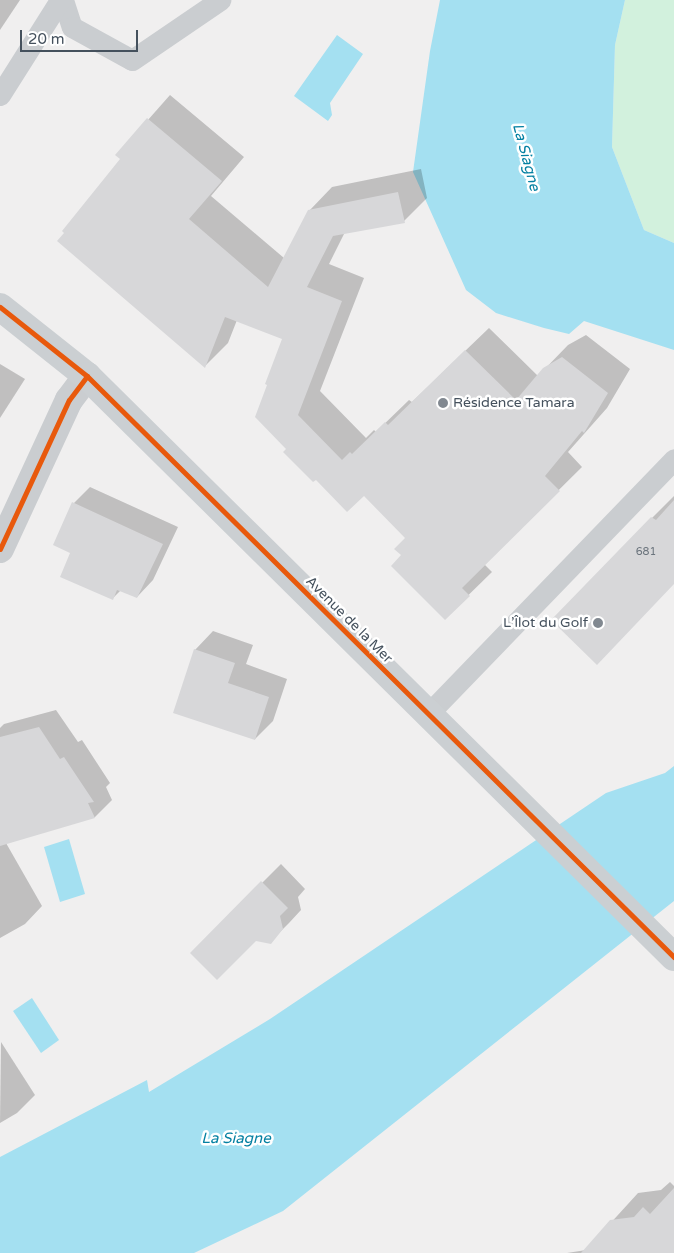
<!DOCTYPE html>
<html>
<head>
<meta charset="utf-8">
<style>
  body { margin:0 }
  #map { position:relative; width:674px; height:1253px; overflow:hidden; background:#f0efef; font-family:"Varela Round",sans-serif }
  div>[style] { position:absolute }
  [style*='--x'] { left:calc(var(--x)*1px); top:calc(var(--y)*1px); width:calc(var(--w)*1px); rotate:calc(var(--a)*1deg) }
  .green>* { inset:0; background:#d2f1dd }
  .water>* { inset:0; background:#a4e0f1 }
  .shadow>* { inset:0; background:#0003 }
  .building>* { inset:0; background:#d7d7d9 }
  .service>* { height:21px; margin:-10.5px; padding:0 10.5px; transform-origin:10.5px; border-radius:10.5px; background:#cacdd0 }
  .minor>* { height:28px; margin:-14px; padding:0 14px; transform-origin:14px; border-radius:14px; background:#cacdd0 }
  .secondary>* { height:28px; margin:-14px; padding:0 14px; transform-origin:14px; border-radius:14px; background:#cbcfd2 }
  .cycleway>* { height:5px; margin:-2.5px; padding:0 2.5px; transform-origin:2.5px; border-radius:2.5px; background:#e8590c }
  .dots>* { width:14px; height:14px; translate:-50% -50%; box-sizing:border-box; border:2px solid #fff; border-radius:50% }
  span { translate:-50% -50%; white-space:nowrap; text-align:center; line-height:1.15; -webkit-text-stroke:5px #fff; paint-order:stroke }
  .number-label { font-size:11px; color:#6b747d }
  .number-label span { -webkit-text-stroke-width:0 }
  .poi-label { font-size:14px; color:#45515d }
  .left { translate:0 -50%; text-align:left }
  .right { translate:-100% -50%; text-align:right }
  .street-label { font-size:14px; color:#45515d }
  .water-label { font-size:15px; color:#0480a2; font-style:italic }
  .scale { position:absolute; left:20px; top:30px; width:118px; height:22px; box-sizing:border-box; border:2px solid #45515d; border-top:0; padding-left:6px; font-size:15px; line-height:18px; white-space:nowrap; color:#45515d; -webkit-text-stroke:4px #fff; paint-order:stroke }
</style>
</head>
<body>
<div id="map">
  <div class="green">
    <i style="clip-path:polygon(625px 0,674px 0,674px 243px,644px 230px,612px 147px,615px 45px)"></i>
  </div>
  <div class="water">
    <i style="clip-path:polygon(440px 0,625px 0,615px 45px,612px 147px,644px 230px,674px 243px,674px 350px,584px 321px,569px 334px,544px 328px,496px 313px,466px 290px,413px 172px,430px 51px)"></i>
    <i style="clip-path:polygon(337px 35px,363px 54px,330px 103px,332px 115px,328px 121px,294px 96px)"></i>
    <i style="clip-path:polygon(674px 766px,674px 901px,283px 1211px,194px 1253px,0 1253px,0 1157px,147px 1080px,149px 1092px,270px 1019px,606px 793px,665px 773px)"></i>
    <i style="clip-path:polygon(69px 839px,85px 894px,60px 902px,44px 847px)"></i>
    <i style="clip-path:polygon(32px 998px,59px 1040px,41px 1053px,13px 1011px)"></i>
  </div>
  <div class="shadow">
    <i style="clip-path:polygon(0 0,20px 0,0 30px)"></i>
    <i style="clip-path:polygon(170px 95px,244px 157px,211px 196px,284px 258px,309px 211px,332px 187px,421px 169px,427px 198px,404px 221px,345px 232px,329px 264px,364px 278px,320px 391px,366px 438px,374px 430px,376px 432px,409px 400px,412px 402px,489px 328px,538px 376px,568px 345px,586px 335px,630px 369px,607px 408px,568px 452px,582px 467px,484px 564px,492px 572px,445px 618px,403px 555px,407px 538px,364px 494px,288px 449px,284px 338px,237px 320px,228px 343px,205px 366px,122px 159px,117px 155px)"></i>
    <i style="clip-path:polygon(0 364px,25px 379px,0 418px)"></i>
    <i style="clip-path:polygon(90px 487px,178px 527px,153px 580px,137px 597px,121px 590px,112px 599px,72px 552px,74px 503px)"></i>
    <i style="clip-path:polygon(674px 496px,674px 583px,553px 620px,652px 518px)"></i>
    <i style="clip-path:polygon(213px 631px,253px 645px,246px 664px,287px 679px,273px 721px,255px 739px,195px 650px)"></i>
    <i style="clip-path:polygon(56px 710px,78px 742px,82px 740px,110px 783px,106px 787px,112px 800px,95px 817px,6px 843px,42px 906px,25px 924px,0 938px,0 728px,4px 724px)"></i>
    <i style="clip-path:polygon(281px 864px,305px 889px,298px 897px,301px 910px,289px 923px,270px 942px,255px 940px,192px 953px)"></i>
    <i style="clip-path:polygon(1px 1042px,35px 1095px,17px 1113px,0 1123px)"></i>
    <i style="clip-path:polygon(670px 1182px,674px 1186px,674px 1253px,567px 1253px,586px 1250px,638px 1193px,661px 1190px)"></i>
  </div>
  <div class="building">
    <i style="clip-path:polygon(147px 118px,222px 181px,189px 219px,268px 287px,308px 210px,398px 192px,405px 223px,333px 236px,307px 287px,342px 301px,298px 415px,342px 460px,350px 452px,352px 454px,385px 422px,388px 425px,465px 350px,516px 400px,543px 368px,562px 357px,608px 393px,584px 433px,582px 431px,545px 476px,560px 491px,462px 588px,470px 596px,445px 620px,391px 566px,401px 555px,394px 549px,405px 538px,364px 496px,347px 512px,316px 480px,313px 482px,283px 452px,286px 449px,255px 417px,267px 385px,265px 384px,282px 339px,225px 317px,205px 368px,57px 241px,64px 233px,62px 231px,120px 159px,115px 155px)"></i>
    <i style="clip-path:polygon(674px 500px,674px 584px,597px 665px,551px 620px,651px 517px,656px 520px)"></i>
    <i style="clip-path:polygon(72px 502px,163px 544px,137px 598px,117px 590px,113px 600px,60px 577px,70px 553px,53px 545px)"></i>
    <i style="clip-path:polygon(194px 649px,235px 663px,228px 683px,269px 697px,255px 740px,173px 713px)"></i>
    <i style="clip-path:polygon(39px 727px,60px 759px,64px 757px,94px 802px,88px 803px,95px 818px,0 846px,0 737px)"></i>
    <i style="clip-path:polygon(261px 881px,288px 908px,280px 916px,283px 929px,271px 944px,256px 941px,217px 980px,190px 953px)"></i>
    <i style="clip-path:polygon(674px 1188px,674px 1253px,581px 1253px,610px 1220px,634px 1217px,643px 1207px,650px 1214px)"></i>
  </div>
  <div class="service">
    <i style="--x:63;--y:0;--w:28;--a:72"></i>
    <i style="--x:72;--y:27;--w:68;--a:28.8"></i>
    <i style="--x:132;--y:60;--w:107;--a:-34.3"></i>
    <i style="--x:0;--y:95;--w:112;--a:-57.7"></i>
    <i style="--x:428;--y:714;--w:354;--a:-46"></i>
  </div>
  <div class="minor">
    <i style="--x:0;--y:549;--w:164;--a:-65.2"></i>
    <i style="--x:69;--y:400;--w:30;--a:-53"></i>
  </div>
  <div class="secondary">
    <i style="--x:0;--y:307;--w:111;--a:38.4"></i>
    <i style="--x:87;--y:376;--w:826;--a:44.71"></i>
  </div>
  <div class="cycleway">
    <i style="--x:0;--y:307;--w:111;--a:38.4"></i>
    <i style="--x:87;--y:376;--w:826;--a:44.71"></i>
    <i style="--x:0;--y:549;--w:164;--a:-65.2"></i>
    <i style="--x:69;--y:400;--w:30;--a:-53"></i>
  </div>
  <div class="dots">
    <i style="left:443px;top:403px;background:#818890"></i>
    <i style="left:598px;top:623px;background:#818890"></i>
  </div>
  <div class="number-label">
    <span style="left:646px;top:552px">681</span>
  </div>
  <div class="poi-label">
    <span class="left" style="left:453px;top:403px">Résidence Tamara</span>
    <span class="right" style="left:588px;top:623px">L’Îlot du Golf</span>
  </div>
  <div class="street-label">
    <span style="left:349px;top:620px;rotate:45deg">Avenue de la Mer</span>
  </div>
  <div class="water-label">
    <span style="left:526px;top:157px;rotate:75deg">La Siagne</span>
    <span style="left:236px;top:1139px">La Siagne</span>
  </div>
  <div class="scale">20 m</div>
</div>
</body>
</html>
